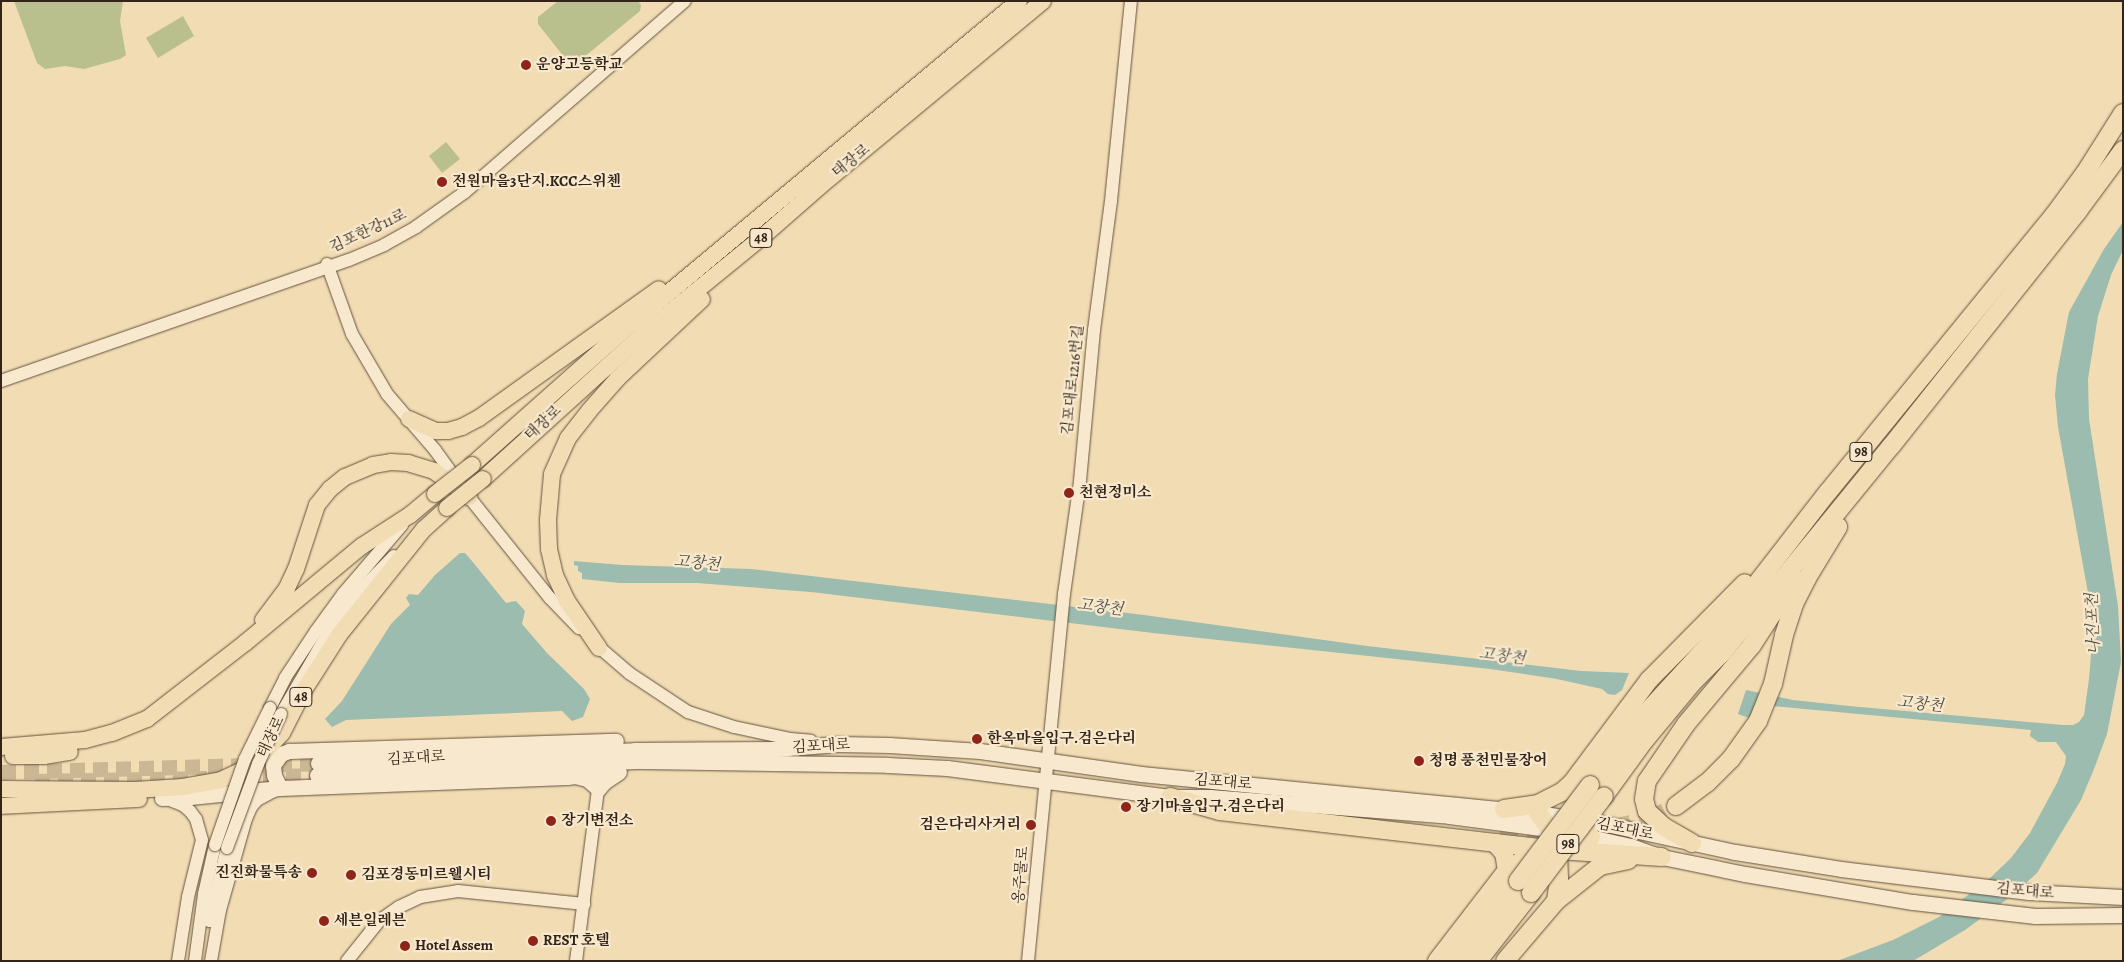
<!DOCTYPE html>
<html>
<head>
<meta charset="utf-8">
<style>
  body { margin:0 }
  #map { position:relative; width:2124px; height:962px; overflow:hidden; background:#f2dcb3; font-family:Alegreya,"Noto Serif KR",serif }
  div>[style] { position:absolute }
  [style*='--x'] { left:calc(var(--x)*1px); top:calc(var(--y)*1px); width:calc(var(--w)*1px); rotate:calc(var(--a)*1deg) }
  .green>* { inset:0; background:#b9c08e }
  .water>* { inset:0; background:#9bbcae }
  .secondary-tunnel>* { height:15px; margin-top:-7.5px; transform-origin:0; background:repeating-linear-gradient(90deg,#ccb794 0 15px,transparent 0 23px) }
  .trunk-tunnel>* { height:18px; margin-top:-9px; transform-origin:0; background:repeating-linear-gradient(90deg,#ccb794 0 18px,transparent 0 27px) }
  .roads { filter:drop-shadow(0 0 1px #63523e) drop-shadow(0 0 1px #63523e) }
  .tertiary>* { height:12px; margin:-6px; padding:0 6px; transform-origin:6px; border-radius:6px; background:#f7e8ce }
  .secondary>* { height:15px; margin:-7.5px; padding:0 7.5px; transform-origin:7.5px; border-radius:7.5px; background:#f7e8ce }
  .primary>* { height:16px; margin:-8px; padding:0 8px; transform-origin:8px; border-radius:8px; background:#f2dcb3 }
  .trunk>* { height:18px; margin:-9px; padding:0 9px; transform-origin:9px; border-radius:9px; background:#f2dcb3 }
  .bridges { filter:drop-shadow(0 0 1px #63523e) drop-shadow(0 0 1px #63523e) }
  .tertiary-bridge>* { height:12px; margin:-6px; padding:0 6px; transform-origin:6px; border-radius:6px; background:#f7e8ce }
  .primary-bridge>* { height:16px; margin:-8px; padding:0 8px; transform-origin:8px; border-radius:8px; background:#f2dcb3 }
  .trunk-bridge>* { height:18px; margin:-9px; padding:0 9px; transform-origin:9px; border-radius:9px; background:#f2dcb3 }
  .dots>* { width:14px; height:14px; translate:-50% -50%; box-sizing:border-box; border:2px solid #f7e8ce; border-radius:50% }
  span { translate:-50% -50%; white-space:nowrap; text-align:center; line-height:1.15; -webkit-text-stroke:4.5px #f7e8ce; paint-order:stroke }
  .shield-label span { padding:1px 4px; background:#f7e8ce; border:1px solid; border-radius:4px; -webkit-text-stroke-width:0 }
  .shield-label { font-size:14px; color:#332417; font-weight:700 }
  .poi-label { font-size:15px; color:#332417; font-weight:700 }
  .left { translate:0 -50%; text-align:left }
  .right { translate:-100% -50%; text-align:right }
  .street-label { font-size:15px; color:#332417 }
  .water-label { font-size:16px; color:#525244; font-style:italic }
  .frame { position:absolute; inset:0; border:2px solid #332417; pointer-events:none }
</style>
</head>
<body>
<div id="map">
  <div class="green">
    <i style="clip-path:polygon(14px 1px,123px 1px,120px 21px,126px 55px,120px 59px,84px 69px,65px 66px,45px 69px,37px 63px)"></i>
    <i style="clip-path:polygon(558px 1px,638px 1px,641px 5px,640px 11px,572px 67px,538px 24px,538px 17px)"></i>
    <i style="clip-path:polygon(183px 16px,194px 36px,158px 58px,146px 38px)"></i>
    <i style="clip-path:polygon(446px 142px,460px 159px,442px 173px,429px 156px)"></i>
  </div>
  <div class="water">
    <i style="clip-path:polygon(2123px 222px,2123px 250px,2111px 275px,2098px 316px,2088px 379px,2089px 419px,2118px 606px,2121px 662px,2107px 734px,2094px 769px,2081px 800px,2037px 873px,2010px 897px,1965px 930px,1913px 961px,1837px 961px,1893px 940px,1939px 917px,1988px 880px,2011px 858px,2030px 833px,2057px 783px,2065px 764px,2066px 756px,2056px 742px,2038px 742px,2030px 736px,2031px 730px,1772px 706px,1749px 718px,1738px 714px,1746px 690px,1793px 700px,1849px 706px,2063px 725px,2073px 725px,2079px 722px,2084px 715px,2089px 679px,2092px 643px,2090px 604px,2058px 427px,2055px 395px,2057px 374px,2069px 312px,2104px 249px)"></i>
    <i style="clip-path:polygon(460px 553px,465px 553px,472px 561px,506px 603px,516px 601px,525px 611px,522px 624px,547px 653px,584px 689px,590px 699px,583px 717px,572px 721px,562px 711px,346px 720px,332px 727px,325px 719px,342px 701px,391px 624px,410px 605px,406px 598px,409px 594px,418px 595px,435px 575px)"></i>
    <i style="clip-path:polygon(574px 561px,622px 565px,751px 569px,1144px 615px,1367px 646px,1581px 671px,1629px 673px,1622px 690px,1615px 695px,1608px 694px,1602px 689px,1557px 679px,1490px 669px,1153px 633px,811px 592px,697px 583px,620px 583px,582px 579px,582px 573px,578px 571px,578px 566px,574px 565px)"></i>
  </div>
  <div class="secondary-tunnel">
    <i style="--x:1;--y:772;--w:317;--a:-1.6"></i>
    <i style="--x:240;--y:777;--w:77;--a:-1.5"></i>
    <i style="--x:35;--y:781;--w:172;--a:-1"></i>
  </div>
  <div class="trunk-tunnel">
    <i style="--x:1613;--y:828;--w:37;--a:-13"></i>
    <i style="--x:1649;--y:820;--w:30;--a:-27"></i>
    <i style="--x:1500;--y:836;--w:57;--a:-3"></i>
  </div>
  <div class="roads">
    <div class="tertiary">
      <i style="--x:327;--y:264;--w:74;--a:70.3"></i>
      <i style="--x:352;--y:334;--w:69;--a:59.7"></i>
      <i style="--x:387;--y:394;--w:74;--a:49.4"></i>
      <i style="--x:435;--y:450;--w:58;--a:54.1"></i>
      <i style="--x:469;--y:497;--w:129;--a:51.3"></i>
      <i style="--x:550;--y:598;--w:42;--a:46"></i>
      <i style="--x:1;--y:381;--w:368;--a:-19.2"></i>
      <i style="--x:349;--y:260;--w:38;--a:-23"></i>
      <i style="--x:384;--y:245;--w:37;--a:-29"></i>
      <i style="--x:416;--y:227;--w:60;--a:-35.5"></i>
      <i style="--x:465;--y:192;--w:291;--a:-41"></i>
      <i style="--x:593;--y:642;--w:48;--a:40.7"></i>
      <i style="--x:629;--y:673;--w:71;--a:33.5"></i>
      <i style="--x:688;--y:712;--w:48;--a:18.1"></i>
      <i style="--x:734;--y:727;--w:57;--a:12.1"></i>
      <i style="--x:790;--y:739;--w:21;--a:5"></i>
      <i style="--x:270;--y:708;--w:34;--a:-63"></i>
      <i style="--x:285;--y:678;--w:56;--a:-56.6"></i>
      <i style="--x:316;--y:631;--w:46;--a:-53.9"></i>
      <i style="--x:343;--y:594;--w:91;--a:-49.5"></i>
      <i style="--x:281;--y:714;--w:94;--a:-59.9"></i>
      <i style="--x:328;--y:633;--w:49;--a:-53.4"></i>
      <i style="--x:357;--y:594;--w:53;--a:-45.8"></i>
      <i style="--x:167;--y:799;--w:17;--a:21"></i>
      <i style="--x:183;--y:805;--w:9;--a:41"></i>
      <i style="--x:190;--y:811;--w:10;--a:53"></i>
      <i style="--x:196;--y:819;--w:22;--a:74"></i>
      <i style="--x:202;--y:840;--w:59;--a:103.8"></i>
      <i style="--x:188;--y:897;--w:65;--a:98.9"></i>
      <i style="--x:209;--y:921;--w:75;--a:-76.1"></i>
      <i style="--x:195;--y:961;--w:68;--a:-82.3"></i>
      <i style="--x:204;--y:894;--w:50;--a:-77.3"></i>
      <i style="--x:211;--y:961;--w:52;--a:-80"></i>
      <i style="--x:220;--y:910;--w:95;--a:-74.1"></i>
      <i style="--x:246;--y:819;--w:13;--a:-67"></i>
      <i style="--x:251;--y:807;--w:9;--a:-49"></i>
      <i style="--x:257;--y:800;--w:21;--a:-28"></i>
      <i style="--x:347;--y:961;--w:51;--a:-51.3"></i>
      <i style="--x:379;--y:921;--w:24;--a:-35"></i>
      <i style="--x:399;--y:907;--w:23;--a:-25"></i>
      <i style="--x:420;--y:897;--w:38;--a:-9"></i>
      <i style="--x:458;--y:891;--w:127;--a:5.9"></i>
      <i style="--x:576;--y:961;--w:173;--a:-82.7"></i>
      <i style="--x:1028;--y:961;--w:369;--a:-84.4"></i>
      <i style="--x:1064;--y:594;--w:114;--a:-81.9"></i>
      <i style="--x:1080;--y:481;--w:152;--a:-84.7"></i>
      <i style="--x:1094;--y:330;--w:130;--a:-82.5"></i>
      <i style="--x:1111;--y:201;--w:201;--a:-84.3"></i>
    </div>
    <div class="secondary">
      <i style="--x:318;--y:763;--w:317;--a:-2.3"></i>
      <i style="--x:635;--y:750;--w:141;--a:-0.4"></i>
      <i style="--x:776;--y:749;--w:62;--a:-4.6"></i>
      <i style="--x:838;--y:744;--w:51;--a:1.1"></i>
      <i style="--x:889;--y:745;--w:91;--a:3.8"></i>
      <i style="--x:980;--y:751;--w:163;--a:8.1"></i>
      <i style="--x:1141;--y:774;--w:399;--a:5.6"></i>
      <i style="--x:1538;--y:813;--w:74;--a:9.3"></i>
      <i style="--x:1611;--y:825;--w:127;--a:12.3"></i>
      <i style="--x:1735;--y:852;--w:107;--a:9.1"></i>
      <i style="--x:1841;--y:869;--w:189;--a:7"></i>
      <i style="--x:2029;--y:892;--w:94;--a:3"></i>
      <i style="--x:317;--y:775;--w:325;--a:-2.5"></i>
      <i style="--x:642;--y:761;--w:245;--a:0.9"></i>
      <i style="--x:887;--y:765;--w:60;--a:2.9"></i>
      <i style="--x:947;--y:768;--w:225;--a:7.4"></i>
      <i style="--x:1170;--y:797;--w:40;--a:0"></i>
      <i style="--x:1210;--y:797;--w:240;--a:4.5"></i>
      <i style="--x:1449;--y:816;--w:108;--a:7.5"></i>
      <i style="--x:575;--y:776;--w:12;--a:14"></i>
      <i style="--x:587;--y:779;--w:15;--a:42"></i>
      <i style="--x:598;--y:789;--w:9;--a:-49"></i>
      <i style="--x:604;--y:782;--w:18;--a:-34"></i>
      <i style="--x:280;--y:788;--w:14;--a:-115"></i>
      <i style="--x:274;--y:775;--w:10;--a:-96"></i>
      <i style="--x:273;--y:765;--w:14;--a:-54"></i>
      <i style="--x:281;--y:754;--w:9;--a:-21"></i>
      <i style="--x:289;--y:751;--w:327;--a:-1.8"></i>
      <i style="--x:162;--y:798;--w:28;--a:-2"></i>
      <i style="--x:190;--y:797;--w:90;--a:-5.7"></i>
      <i style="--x:280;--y:788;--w:287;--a:-2.2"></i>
      <i style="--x:567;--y:777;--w:41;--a:-7"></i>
      <i style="--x:1581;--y:835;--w:51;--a:12.4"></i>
      <i style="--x:1631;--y:846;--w:33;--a:20"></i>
      <i style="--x:1662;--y:857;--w:85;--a:11.6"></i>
      <i style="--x:1745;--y:874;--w:170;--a:9.5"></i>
      <i style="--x:1913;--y:902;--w:123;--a:6.5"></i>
      <i style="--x:2035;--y:916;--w:88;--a:-0.7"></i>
    </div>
    <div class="primary">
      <i style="--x:409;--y:419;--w:30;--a:24"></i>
      <i style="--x:436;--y:431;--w:12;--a:0"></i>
      <i style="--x:448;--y:431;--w:15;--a:-16"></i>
      <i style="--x:462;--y:427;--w:19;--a:-28"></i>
      <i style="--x:479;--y:418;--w:221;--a:-35.6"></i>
      <i style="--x:472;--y:465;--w:213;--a:-41.6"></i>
      <i style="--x:631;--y:324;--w:505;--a:-39.78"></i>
      <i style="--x:483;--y:479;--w:215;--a:-42.2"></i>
      <i style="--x:642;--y:335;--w:154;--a:-39.2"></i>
      <i style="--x:761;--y:238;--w:77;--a:-41.3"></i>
      <i style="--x:819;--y:187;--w:291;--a:-39.7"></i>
      <i style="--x:263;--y:620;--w:40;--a:-53"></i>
      <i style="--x:287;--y:588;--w:21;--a:-65"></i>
      <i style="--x:296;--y:569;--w:67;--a:-71.8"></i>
      <i style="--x:317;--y:505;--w:21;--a:-51"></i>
      <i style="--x:330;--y:489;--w:19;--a:-39"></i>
      <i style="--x:345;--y:477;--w:30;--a:-23"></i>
      <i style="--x:373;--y:465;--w:18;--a:-9"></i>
      <i style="--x:391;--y:462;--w:17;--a:3"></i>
      <i style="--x:408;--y:463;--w:27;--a:17"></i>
      <i style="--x:434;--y:471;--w:44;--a:36.6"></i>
      <i style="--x:599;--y:648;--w:57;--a:-124.2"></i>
      <i style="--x:567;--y:601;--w:29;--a:-115"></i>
      <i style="--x:555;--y:575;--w:27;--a:-103"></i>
      <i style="--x:549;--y:549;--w:29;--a:-92"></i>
      <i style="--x:548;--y:520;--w:46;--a:-85"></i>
      <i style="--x:552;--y:474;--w:39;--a:-66"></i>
      <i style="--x:568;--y:438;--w:34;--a:-52"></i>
      <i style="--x:589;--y:411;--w:44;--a:-48.7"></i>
      <i style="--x:618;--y:378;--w:115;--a:-43.2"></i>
      <i style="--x:1;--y:747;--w:84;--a:-4.8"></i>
      <i style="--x:85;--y:740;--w:28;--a:-15"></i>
      <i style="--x:112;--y:733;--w:38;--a:-22"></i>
      <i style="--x:147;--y:719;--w:124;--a:-37.8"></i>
      <i style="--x:245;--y:643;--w:152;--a:-39.7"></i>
      <i style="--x:362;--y:546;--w:57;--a:-32.9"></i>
      <i style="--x:410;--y:515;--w:33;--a:-40"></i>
      <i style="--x:13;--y:756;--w:31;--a:0"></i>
      <i style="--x:44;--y:756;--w:26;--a:-9"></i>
      <i style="--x:1;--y:789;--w:133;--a:0.4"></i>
      <i style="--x:134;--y:790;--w:49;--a:-3.5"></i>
      <i style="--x:183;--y:787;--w:39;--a:-10"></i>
      <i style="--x:221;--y:780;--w:35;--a:-25"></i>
      <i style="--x:253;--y:765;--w:43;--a:-47.8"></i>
      <i style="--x:282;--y:733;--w:48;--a:-62.9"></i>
      <i style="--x:304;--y:690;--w:65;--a:-57.5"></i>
      <i style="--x:339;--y:635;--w:136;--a:-51.3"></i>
      <i style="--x:424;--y:529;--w:31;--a:-42"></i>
      <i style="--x:1;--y:806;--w:138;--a:-2.9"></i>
    </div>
    <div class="trunk">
      <i style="--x:1590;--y:785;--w:88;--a:-52.4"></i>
      <i style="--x:1644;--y:715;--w:102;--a:-47.4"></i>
      <i style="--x:1713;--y:640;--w:187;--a:-52.2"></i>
      <i style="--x:1828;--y:492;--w:357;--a:-50.8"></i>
      <i style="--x:2054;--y:215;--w:52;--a:-53.6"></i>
      <i style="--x:2085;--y:173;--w:71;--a:-57.7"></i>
      <i style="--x:1604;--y:796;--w:68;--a:-54"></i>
      <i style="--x:1644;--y:741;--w:77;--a:-50.3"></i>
      <i style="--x:1693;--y:682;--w:42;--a:-45"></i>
      <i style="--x:1723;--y:652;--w:267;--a:-50.8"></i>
      <i style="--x:1892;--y:445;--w:299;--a:-51.5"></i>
      <i style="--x:2078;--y:211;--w:76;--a:-53.6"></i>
      <i style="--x:1170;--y:797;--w:52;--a:15.6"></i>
      <i style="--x:1220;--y:811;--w:277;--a:6.6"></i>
      <i style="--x:1495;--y:843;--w:13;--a:48"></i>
      <i style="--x:1504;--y:853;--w:17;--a:80"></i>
      <i style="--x:1676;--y:806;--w:39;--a:-37"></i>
      <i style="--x:1707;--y:783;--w:34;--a:-45"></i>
      <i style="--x:1731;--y:759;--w:47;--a:-54.6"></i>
      <i style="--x:1758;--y:721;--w:40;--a:-68"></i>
      <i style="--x:1773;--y:684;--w:50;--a:-77.3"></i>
      <i style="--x:1784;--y:635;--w:33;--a:-72"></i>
      <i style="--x:1794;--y:604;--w:29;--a:-63"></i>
      <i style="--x:1807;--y:578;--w:60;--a:-58.7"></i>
      <i style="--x:1504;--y:809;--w:34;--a:-8"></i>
      <i style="--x:1538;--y:804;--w:27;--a:-27"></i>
      <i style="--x:1562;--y:792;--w:13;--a:-42"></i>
      <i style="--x:1572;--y:783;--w:129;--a:-53.2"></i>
      <i style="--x:1649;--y:680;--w:136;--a:-45.3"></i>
      <i style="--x:1572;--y:815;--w:29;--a:49"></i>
      <i style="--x:1495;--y:843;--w:63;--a:6.3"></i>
      <i style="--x:1558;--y:850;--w:104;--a:3.9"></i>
      <i style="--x:1692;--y:843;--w:34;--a:-150"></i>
      <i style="--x:1663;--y:826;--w:22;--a:-137"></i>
      <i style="--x:1647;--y:811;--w:12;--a:-104"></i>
      <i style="--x:1644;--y:799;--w:18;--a:-81"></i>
      <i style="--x:1647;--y:781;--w:69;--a:-55.6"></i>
      <i style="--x:1686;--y:724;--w:103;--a:-50.1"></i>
      <i style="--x:1752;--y:645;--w:79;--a:-56.9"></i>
      <i style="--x:1556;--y:901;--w:56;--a:-38.5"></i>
      <i style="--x:1600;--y:866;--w:29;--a:-12"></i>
      <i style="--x:1437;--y:961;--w:115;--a:-52.4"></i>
      <i style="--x:1507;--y:870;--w:19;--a:-32"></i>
      <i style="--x:1523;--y:860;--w:20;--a:3"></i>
      <i style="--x:1543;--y:861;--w:9;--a:36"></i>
      <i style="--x:1550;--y:866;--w:16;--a:55"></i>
      <i style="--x:1457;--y:961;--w:101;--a:-52.7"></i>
      <i style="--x:1478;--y:961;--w:86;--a:-52.1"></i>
      <i style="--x:1505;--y:961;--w:79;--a:-49.6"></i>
      <i style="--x:1556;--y:901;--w:22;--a:-82"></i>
      <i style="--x:1559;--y:879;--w:27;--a:-92"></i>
      <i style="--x:1558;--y:852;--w:24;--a:-109"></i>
      <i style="--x:1550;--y:829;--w:20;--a:-127"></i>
    </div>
  </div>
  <div class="bridges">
    <div class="tertiary-bridge">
      <i style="--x:215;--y:845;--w:91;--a:-70.8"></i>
      <i style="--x:245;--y:759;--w:57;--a:-63.9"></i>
      <i style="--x:227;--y:848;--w:90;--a:-69.7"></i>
      <i style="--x:258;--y:764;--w:55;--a:-65.3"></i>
    </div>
    <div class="primary-bridge">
      <i style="--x:435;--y:494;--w:47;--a:-38.1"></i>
      <i style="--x:447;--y:508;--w:46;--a:-38.9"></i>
    </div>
    <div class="trunk-bridge">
      <i style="--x:1518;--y:881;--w:120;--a:-53.1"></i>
      <i style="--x:1531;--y:893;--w:121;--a:-53"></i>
    </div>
  </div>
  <div class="dots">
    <i style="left:526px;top:65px;background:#8f2418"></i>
    <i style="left:442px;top:182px;background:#8f2418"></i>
    <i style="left:1069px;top:493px;background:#8f2418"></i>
    <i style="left:977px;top:739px;background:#8f2418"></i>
    <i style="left:1419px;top:761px;background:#8f2418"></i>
    <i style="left:1126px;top:807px;background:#8f2418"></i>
    <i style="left:551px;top:821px;background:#8f2418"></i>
    <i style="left:1031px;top:825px;background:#8f2418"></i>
    <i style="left:312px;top:873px;background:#8f2418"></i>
    <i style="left:351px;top:875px;background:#8f2418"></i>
    <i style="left:324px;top:921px;background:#8f2418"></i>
    <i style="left:533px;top:941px;background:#8f2418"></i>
    <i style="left:405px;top:946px;background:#8f2418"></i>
  </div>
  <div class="shield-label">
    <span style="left:761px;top:238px">48</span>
    <span style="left:1861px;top:452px">98</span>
    <span style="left:301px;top:697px">48</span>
    <span style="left:1568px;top:844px">98</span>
  </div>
  <div class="poi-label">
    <span class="left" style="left:536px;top:65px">운양고등학교</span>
    <span class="left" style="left:452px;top:182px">전원마을3단지.KCC스위첸</span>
    <span class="left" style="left:1079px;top:493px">천현정미소</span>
    <span class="left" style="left:987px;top:739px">한옥마을입구.검은다리</span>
    <span class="left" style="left:1429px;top:761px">청명 풍천민물장어</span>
    <span class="left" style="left:1136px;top:807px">장기마을입구.검은다리</span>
    <span class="left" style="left:561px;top:821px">장기변전소</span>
    <span class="right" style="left:1021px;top:825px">검은다리사거리</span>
    <span class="right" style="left:302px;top:873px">진진화물특송</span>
    <span class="left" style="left:361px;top:875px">김포경동미르웰시티</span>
    <span class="left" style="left:334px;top:921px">세븐일레븐</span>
    <span class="left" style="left:543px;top:941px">REST 호텔</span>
    <span class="left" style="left:415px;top:946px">Hotel Assem</span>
  </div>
  <div class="street-label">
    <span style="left:851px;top:161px;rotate:-39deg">태장로</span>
    <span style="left:368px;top:231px;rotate:-25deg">김포한강11로</span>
    <span style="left:1073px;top:380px;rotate:-84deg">김포대로1216번길</span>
    <span style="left:543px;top:423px;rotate:-43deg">태장로</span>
    <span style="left:271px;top:737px;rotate:-65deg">태장로</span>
    <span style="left:821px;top:746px;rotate:-3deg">김포대로</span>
    <span style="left:416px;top:758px;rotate:-3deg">김포대로</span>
    <span style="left:1223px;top:782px;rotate:5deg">김포대로</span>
    <span style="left:1625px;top:829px;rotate:12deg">김포대로</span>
    <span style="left:1021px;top:875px;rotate:-85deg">옹주물로</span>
    <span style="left:2025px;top:891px;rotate:5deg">김포대로</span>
  </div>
  <div class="water-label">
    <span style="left:697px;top:563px;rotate:5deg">고창천</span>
    <span style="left:1100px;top:607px;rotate:7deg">고창천</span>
    <span style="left:2093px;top:624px;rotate:-92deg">나진포천</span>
    <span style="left:1502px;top:656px;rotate:7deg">고창천</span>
    <span style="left:1920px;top:704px;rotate:6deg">고창천</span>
  </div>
  <div class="frame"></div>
</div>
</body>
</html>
